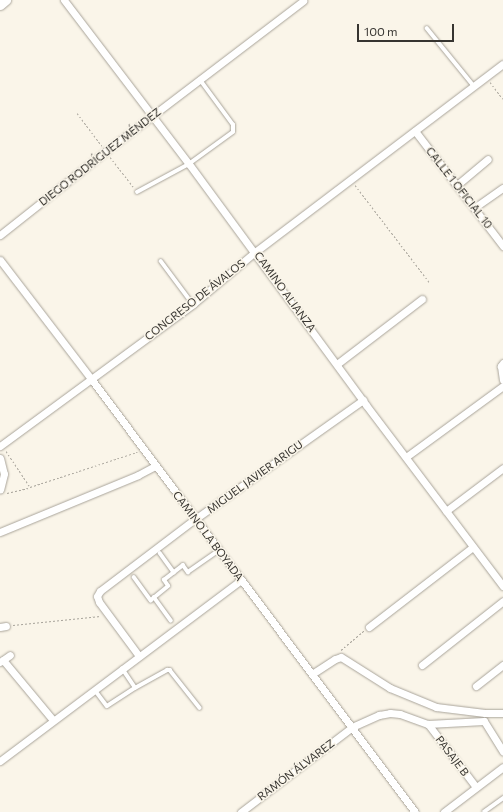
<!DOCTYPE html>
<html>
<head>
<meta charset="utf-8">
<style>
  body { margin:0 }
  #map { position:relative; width:503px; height:812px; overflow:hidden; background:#faf5e9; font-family:Commissioner,sans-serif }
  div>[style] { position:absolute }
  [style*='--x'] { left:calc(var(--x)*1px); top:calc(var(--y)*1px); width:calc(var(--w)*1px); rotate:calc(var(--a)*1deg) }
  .path>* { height:1px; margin-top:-0.5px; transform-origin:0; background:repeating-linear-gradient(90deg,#a8a49b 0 2px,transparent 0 4px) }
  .roads { filter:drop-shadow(0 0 1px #a9a49a) drop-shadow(0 0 1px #a9a49a) }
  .lane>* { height:3.5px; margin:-1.75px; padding:0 1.75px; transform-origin:1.75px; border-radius:1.75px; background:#fff }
  .street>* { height:7px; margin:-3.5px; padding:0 3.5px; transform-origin:3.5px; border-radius:3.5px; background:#fff }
  .secondary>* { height:9px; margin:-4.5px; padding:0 4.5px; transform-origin:4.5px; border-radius:4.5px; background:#fff }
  span { translate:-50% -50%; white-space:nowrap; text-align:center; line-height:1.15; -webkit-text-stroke:3px #faf5e9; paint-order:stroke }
  .street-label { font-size:11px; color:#373531 }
  .scale { position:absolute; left:357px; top:24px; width:97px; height:18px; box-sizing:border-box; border:2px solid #373531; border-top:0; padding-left:5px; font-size:12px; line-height:14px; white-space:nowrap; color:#373531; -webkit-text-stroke:3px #faf5e9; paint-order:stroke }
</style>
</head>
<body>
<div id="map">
  <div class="path">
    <i style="--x:490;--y:82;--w:21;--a:53"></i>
    <i style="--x:77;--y:113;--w:41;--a:52.9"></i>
    <i style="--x:110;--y:157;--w:39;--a:52"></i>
    <i style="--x:355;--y:185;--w:123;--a:52.6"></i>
    <i style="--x:6;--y:451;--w:43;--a:56.3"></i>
    <i style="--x:30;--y:487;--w:113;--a:-18.1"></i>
    <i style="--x:7;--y:493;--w:23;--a:-13"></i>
    <i style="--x:13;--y:625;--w:88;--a:-5.8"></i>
    <i style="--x:341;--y:650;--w:30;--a:-40"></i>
  </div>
  <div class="roads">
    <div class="lane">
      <i style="--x:427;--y:28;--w:75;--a:51"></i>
      <i style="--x:137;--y:192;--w:59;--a:-28.3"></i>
      <i style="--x:189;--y:164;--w:54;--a:-36"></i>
      <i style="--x:233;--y:132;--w:7;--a:-90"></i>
      <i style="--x:233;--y:125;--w:56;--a:-126.3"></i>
      <i style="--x:161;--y:261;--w:54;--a:53.3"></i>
      <i style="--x:160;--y:553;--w:24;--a:54"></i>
      <i style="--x:134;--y:577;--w:29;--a:54"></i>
      <i style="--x:151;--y:600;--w:22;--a:-39"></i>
      <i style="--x:168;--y:586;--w:7;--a:-124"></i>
      <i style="--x:164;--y:580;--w:24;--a:-38"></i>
      <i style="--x:183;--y:565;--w:9;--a:54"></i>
      <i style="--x:188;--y:572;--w:38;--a:-35"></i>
      <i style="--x:154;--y:597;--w:29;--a:54"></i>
      <i style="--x:135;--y:688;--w:37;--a:-29"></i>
      <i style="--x:167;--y:670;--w:3;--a:0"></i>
      <i style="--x:170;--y:670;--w:48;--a:51.7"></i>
      <i style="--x:95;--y:690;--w:20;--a:53"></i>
      <i style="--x:107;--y:706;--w:33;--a:-33"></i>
      <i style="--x:135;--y:688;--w:23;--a:-124"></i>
      <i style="--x:484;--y:812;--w:24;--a:-36"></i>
    </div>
    <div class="street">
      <i style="--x:64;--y:0;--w:206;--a:52.7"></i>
      <i style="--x:189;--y:164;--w:299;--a:53.7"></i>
      <i style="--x:366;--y:405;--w:227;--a:52.9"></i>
      <i style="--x:415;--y:131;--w:145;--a:52.6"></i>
      <i style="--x:457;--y:185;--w:40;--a:-40"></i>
      <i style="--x:474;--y:208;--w:35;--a:-35"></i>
      <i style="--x:0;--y:235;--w:135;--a:-38.4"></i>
      <i style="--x:106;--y:151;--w:248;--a:-37.3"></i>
      <i style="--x:0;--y:260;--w:151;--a:52.5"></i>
      <i style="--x:92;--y:380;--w:539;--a:53.22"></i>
      <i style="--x:503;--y:363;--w:4;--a:124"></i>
      <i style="--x:501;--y:366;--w:14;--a:82"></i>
      <i style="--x:337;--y:364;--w:107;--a:-37.4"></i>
      <i style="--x:0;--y:446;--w:240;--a:-36.3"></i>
      <i style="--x:193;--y:304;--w:81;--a:-40"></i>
      <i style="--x:255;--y:252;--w:311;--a:-37.2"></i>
      <i style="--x:406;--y:457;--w:120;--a:-36.2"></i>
      <i style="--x:0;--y:458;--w:16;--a:76"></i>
      <i style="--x:4;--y:474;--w:16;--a:104"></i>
      <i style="--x:446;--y:511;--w:71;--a:-37"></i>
      <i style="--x:0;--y:532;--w:149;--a:-22.4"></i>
      <i style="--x:138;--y:475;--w:19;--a:-28"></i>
      <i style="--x:0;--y:627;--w:6;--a:-9"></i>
      <i style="--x:369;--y:627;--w:131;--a:-37.6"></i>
      <i style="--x:139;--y:656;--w:67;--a:-126.5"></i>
      <i style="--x:99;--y:602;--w:6;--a:-108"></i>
      <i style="--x:97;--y:596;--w:6;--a:-59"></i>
      <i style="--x:100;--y:591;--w:119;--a:-37.2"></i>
      <i style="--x:195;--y:519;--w:206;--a:-35.3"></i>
      <i style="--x:3;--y:660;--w:78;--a:50.2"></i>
      <i style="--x:0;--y:662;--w:12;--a:-35"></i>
      <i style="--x:422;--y:665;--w:103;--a:-38.3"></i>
      <i style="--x:312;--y:674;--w:27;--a:-33"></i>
      <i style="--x:335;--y:659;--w:6;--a:-18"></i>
      <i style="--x:341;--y:657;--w:58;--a:32.3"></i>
      <i style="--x:390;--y:688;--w:50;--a:22.4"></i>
      <i style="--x:436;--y:707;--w:49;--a:7"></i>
      <i style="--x:485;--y:713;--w:18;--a:0"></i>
      <i style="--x:476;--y:686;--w:34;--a:-38"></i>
      <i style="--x:484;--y:721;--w:36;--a:58"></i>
      <i style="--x:428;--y:724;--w:79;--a:52.7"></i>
      <i style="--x:0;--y:761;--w:301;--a:-36.9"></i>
      <i style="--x:241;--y:812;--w:140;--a:-37.4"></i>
      <i style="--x:352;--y:727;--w:30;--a:-24"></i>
      <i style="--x:379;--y:715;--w:11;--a:-10"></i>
      <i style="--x:390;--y:713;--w:10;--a:6"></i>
      <i style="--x:400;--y:714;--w:30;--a:20"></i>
      <i style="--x:428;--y:724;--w:56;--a:-3.1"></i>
      <i style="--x:444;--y:812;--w:74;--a:-37.3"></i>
    </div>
    <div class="secondary">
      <i style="--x:0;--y:5;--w:8;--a:-40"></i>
    </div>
  </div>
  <div class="street-label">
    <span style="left:100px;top:157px;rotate:-38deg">DIEGO RODRÍGUEZ MÉNDEZ</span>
    <span style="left:459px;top:188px;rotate:52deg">CALLE 1 OFICIAL 10</span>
    <span style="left:285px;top:292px;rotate:54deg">CAMINO ALIANZA</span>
    <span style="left:195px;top:300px;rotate:-38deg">CONGRESO DE ÁVALOS</span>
    <span style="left:255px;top:477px;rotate:-36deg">MIGUEL JAVIER ARIGU</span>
    <span style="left:208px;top:536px;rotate:53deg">CAMINO LA BOYADA</span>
    <span style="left:452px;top:756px;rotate:53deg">PASAJE B</span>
    <span style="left:296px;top:770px;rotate:-37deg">RAMÓN ÁLVAREZ</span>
  </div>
  <div class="scale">100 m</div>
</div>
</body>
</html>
